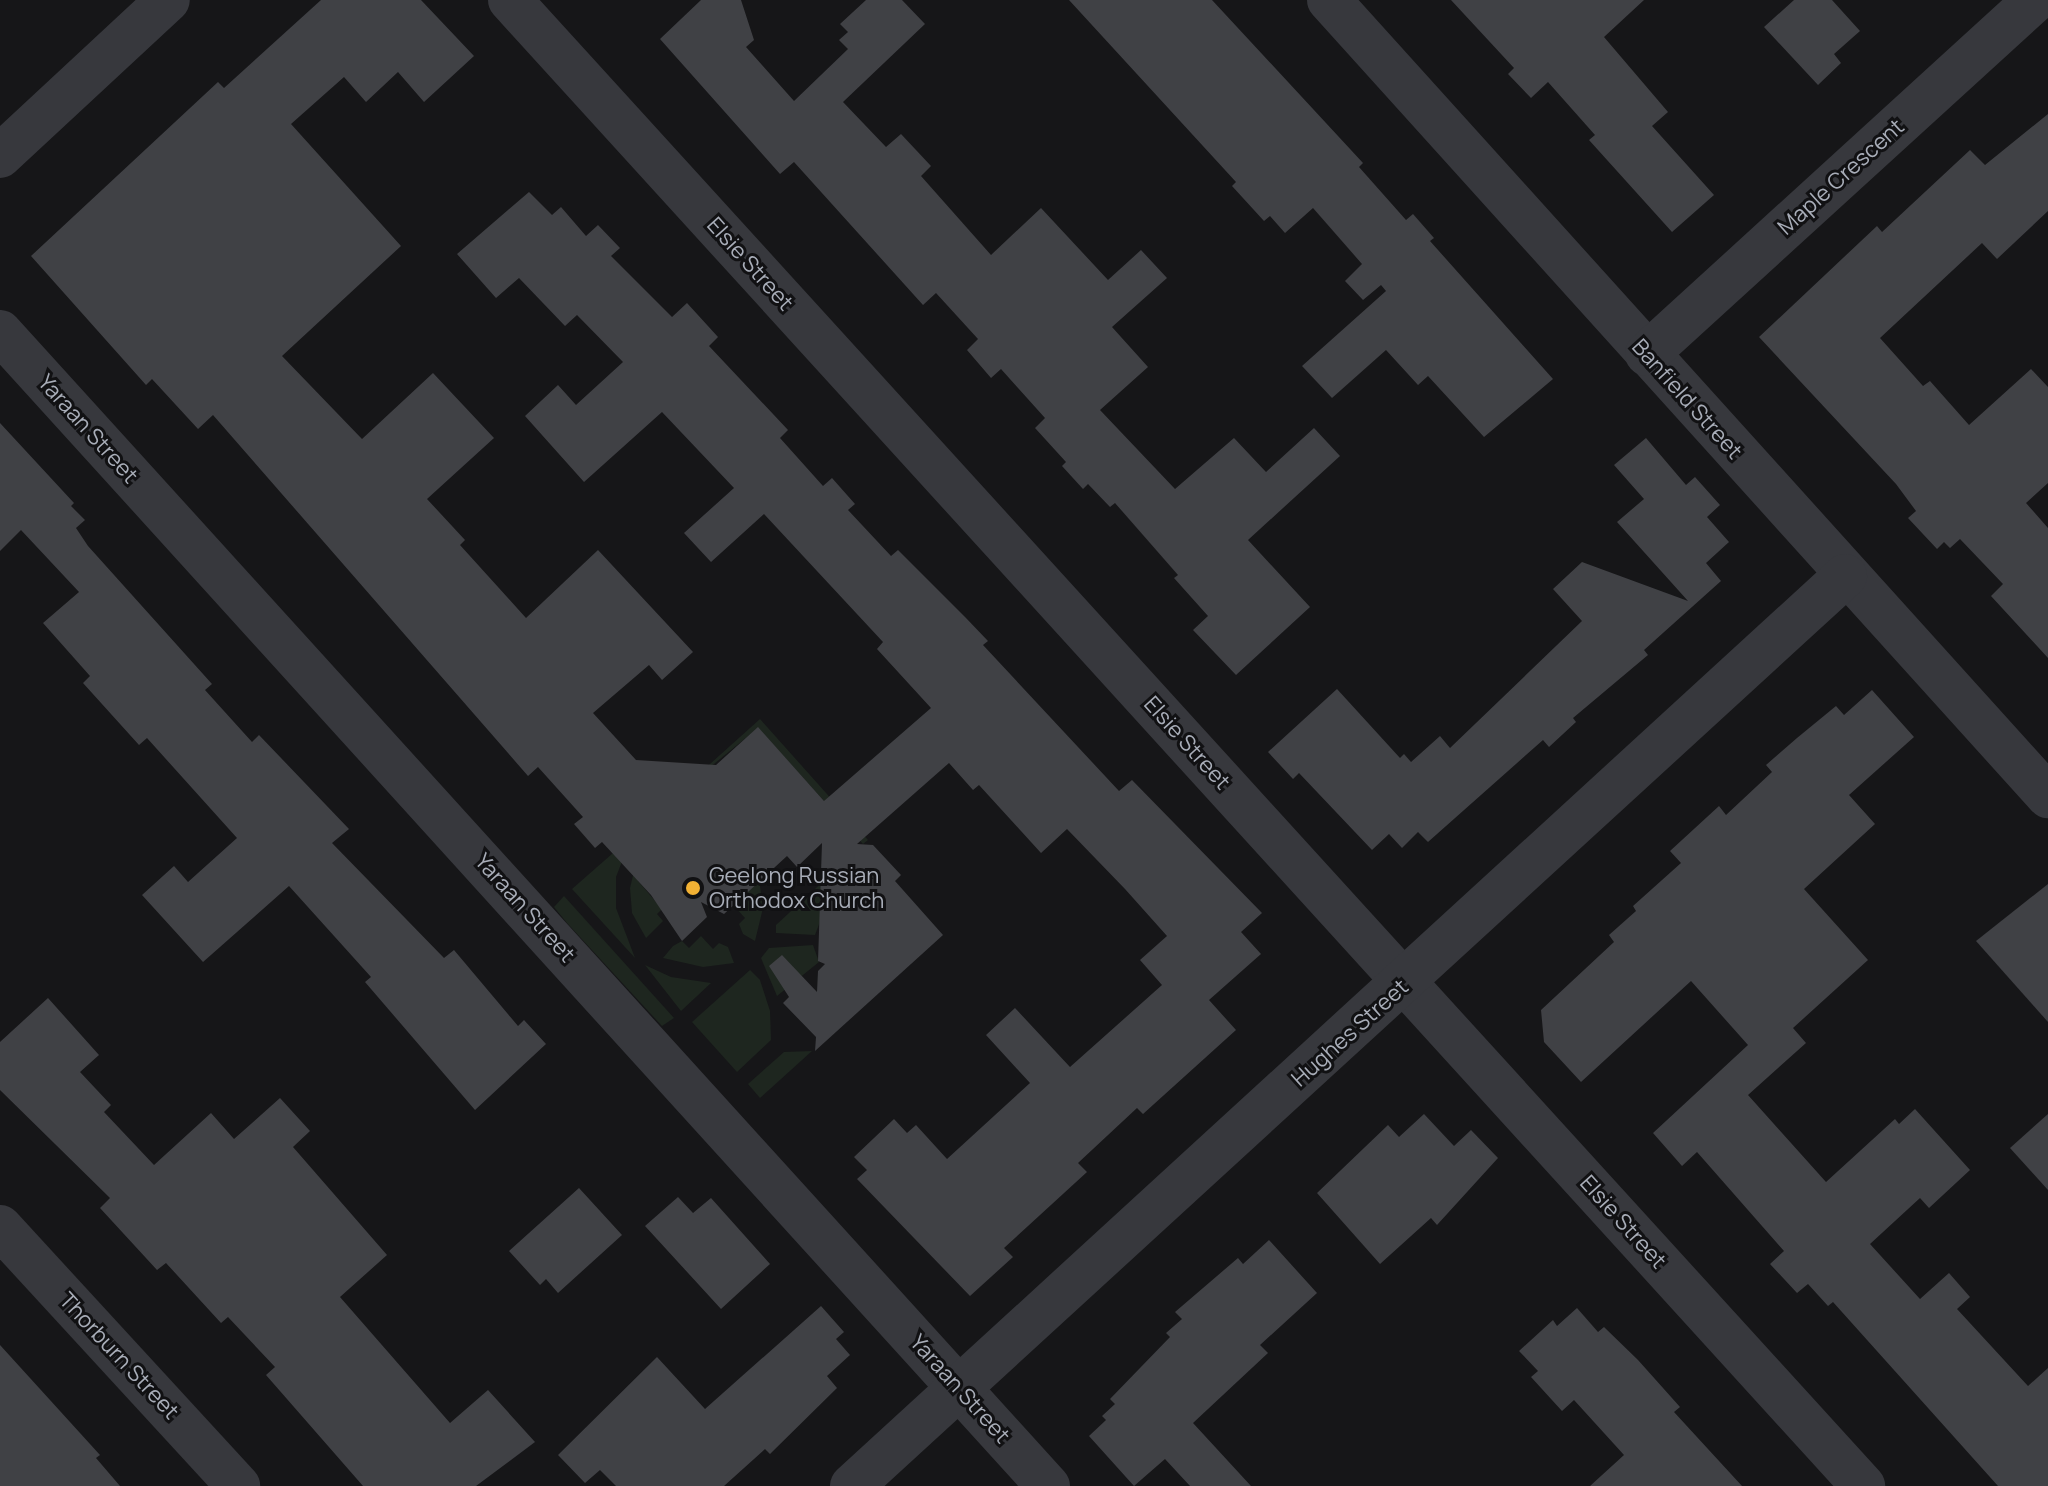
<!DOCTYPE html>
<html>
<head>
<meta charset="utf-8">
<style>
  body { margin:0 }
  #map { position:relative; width:2048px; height:1486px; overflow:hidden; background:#161618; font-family:Manrope,sans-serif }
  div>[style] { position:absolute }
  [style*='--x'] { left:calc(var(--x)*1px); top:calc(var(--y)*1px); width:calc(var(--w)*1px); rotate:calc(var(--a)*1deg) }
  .green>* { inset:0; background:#1e261f }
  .building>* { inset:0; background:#404145 }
  .minor>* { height:44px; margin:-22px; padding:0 22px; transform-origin:22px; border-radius:22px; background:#37383d }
  .dots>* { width:22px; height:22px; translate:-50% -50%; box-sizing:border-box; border:4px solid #111113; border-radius:50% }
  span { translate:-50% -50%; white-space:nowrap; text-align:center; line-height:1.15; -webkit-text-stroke:6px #111113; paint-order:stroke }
  .street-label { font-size:22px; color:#a8adb8 }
  .poi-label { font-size:22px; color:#a8adb8 }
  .left { translate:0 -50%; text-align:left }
</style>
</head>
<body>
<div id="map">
  <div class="green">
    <i style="clip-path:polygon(760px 719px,868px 840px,863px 844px,758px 728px,671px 799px)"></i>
    <i style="clip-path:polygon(621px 846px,626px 851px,616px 877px,616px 908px,635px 958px,572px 889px)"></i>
    <i style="clip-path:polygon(841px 865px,815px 935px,776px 933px,776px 925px)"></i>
    <i style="clip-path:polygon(635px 867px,647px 872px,638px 881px,662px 909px,657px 914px,663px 921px,646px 938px,632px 913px,630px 888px)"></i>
    <i style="clip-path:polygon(759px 879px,763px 908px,755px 941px,743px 934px,739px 924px,745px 918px,733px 905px)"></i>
    <i style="clip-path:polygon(564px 896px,674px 1018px,662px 1026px,567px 923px,554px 907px)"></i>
    <i style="clip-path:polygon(701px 936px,713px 949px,719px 943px,728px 947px,734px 963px,703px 967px,663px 958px,673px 946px,682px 941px,689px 948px)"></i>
    <i style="clip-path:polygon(813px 945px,819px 962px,777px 996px,761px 958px,769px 948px)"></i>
    <i style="clip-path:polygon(645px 965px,671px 977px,711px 983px,681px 1011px)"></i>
    <i style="clip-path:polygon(750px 970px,760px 980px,770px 1011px,771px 1040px,737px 1072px,692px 1022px)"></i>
    <i style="clip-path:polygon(812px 1051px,760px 1098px,748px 1084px,784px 1052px)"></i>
  </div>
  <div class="building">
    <i style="clip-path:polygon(321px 0,421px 0,474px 56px,424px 102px,398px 72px,366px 102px,344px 77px,291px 124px,401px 246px,282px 356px,362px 439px,433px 373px,494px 438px,427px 499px,465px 540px,460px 545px,526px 618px,598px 550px,693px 652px,662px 680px,649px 665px,593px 713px,636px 760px,716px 765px,758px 727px,824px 801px,931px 708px,877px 649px,883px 642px,764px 514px,711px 562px,684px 533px,734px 488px,662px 412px,584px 482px,525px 416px,558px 385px,576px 405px,623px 362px,577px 315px,565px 326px,519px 278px,496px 298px,457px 254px,529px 192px,552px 215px,561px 207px,586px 236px,598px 225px,620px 248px,611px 256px,672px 317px,687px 303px,718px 337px,709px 346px,788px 430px,780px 438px,823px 486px,832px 478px,855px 504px,848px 510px,891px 556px,898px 550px,966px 618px,988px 641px,983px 645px,1119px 791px,1132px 780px,1262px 913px,1241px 932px,1261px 954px,1209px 1000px,1236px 1030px,1143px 1114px,1137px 1108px,1078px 1163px,1087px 1172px,1004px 1248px,1013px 1257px,970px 1296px,857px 1179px,867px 1170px,854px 1157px,894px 1119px,907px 1133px,916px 1125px,947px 1159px,1030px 1083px,986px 1035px,1015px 1008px,1070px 1067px,1162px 985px,1140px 960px,1167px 936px,1125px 889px,1067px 829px,1041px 853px,979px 785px,973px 790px,949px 763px,857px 844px,873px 845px,901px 875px,895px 881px,943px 935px,815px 1051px,816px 1037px,783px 1003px,789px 997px,769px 966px,782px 955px,817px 992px,818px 971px,825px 964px,818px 961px,822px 843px,797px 867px,787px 856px,724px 914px,701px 902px,707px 917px,682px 941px,651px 895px,602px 842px,595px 848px,574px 824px,583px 817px,538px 767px,528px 776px,213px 415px,198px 429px,152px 379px,146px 385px,31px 256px,218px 82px,224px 88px)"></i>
    <i style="clip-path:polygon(701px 0,741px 0,754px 40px,746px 47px,794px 101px,848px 49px,839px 40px,848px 32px,840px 24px,866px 0,902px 0,925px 24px,843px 102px,886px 147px,901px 134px,931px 166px,921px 176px,991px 255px,1041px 208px,1108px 280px,1141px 250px,1167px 278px,1112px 327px,1148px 367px,1100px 410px,1175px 489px,1234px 438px,1266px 472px,1314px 428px,1340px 456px,1248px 540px,1310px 607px,1236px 675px,1193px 630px,1208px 616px,1174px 578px,1178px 575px,1115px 503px,1110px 507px,1088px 484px,1083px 489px,1062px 466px,1066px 462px,1035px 428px,1045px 418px,1001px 369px,991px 378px,967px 350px,978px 339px,936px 293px,923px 305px,794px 162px,780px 174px,660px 39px)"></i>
    <i style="clip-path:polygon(1069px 0,1212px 0,1363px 163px,1359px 167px,1406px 220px,1413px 214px,1434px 238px,1430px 241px,1553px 379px,1484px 437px,1428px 376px,1418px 385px,1386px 350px,1332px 398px,1302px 366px,1386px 291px,1381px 285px,1363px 300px,1345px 281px,1362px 264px,1313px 208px,1285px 233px,1270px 216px,1264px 221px,1232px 186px,1236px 182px)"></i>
    <i style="clip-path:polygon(1451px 0,1644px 0,1604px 37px,1668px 112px,1652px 126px,1714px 195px,1672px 232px,1589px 140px,1595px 135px,1548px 82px,1531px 98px,1508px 74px,1514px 68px)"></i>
    <i style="clip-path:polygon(1794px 0,1832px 0,1860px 31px,1834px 54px,1841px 63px,1818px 85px,1764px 27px)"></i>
    <i style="clip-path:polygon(2048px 114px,2048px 211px,1997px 259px,1982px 243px,1880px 338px,1923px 386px,1930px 381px,1969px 425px,2031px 369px,2048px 387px,2048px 483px,2026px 503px,2048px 528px,2048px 658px,1991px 596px,2003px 584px,1960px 539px,1950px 548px,1944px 542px,1937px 549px,1908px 518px,1916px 511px,1896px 484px,1759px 337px,1877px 226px,1882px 232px,1970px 150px,1985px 165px)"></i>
    <i style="clip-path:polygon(0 423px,74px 503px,71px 506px,85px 520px,76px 528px,88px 546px,212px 684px,205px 690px,252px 742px,259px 735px,349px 829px,332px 843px,444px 958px,454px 950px,518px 1026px,524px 1020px,546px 1044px,475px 1110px,365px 982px,371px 977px,289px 886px,203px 962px,142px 895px,174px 866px,188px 882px,237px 838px,147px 738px,139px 745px,83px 683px,90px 676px,43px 623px,79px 592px,21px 530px,0 551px)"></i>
    <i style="clip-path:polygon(1646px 438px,1686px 485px,1695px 477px,1720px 505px,1707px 517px,1729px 542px,1706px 563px,1721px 581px,1644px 650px,1648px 655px,1573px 718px,1576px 722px,1549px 747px,1543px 740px,1428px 842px,1418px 832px,1402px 848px,1389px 834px,1372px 850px,1299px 773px,1293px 779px,1268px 752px,1337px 689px,1400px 758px,1404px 754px,1411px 762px,1440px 736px,1450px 748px,1582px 621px,1553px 589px,1582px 562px,1688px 601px,1617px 522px,1644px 499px,1614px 465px)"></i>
    <i style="clip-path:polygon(1872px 690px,1914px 737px,1849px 795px,1875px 824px,1804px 889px,1868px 960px,1793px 1028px,1806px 1043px,1748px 1095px,1826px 1182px,1895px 1119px,1899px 1124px,1915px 1109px,1970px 1170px,1929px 1208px,1920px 1198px,1870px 1244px,1920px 1299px,1949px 1273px,1970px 1297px,1957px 1309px,2028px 1386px,2048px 1368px,2048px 1486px,1998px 1486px,1833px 1302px,1828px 1306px,1808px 1284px,1797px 1293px,1770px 1264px,1784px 1251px,1697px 1152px,1682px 1166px,1653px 1133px,1748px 1045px,1691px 981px,1581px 1082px,1544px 1042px,1541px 1010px,1614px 942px,1609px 935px,1636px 911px,1633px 906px,1681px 863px,1670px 851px,1719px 806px,1726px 815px,1772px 772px,1766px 765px,1797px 738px,1836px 706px,1844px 715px)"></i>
    <i style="clip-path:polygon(2048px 884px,2048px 1022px,1976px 941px)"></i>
    <i style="clip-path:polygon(48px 998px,99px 1055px,80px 1072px,111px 1105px,104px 1112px,154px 1165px,211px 1113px,234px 1139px,280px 1098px,310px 1131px,293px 1147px,387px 1255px,340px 1297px,450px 1423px,488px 1390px,535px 1442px,476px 1486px,363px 1486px,266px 1375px,275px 1367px,228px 1317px,221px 1323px,166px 1263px,157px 1270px,100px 1208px,110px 1198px,0 1090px,0 1042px)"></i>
    <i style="clip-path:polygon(1424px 1114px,1454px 1146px,1471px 1130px,1498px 1158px,1437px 1225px,1431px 1218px,1380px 1264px,1317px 1193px,1388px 1125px,1399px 1137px)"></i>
    <i style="clip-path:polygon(2048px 1114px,2048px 1190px,2010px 1148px)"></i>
    <i style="clip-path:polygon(579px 1188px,622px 1235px,558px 1293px,546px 1279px,540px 1285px,509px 1251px)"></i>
    <i style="clip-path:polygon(678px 1197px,693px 1213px,711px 1198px,770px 1264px,721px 1309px,645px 1226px)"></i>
    <i style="clip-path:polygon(1269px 1240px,1317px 1293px,1260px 1345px,1268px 1353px,1193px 1423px,1251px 1486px,1190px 1486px,1165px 1459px,1134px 1486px,1089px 1436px,1106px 1420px,1102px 1416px,1115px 1404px,1110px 1399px,1170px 1337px,1166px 1333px,1182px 1319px,1175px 1312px,1238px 1258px,1243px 1264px)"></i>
    <i style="clip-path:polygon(821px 1306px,844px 1332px,836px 1339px,850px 1355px,827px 1376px,837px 1388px,770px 1454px,765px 1449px,724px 1486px,616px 1486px,600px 1470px,585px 1483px,558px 1455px,657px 1357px,705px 1409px)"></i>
    <i style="clip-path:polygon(1577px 1308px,1598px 1332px,1604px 1327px,1638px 1360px,1680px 1407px,1674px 1412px,1742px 1486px,1590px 1486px,1624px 1455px,1574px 1400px,1562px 1411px,1531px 1377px,1538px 1371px,1519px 1351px,1553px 1320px,1557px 1326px)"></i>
    <i style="clip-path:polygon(0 1345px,100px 1455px,96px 1458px,120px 1486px,0 1486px)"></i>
  </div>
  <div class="minor">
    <i style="--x:510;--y:0;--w:2010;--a:47.68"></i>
    <i style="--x:1329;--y:0;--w:1073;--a:47.91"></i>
    <i style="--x:0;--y:156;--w:229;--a:-42.9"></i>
    <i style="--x:0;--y:332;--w:1559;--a:47.76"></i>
    <i style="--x:1647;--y:354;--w:525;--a:-42.38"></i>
    <i style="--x:0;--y:1227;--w:352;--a:47.4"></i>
    <i style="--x:852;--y:1486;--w:1347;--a:-42.5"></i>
  </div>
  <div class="dots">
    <i style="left:693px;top:888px;background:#f2b134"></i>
  </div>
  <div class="street-label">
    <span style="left:1841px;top:177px;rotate:-42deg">Maple Crescent</span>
    <span style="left:750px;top:264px;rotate:48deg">Elsie Street</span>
    <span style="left:1687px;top:399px;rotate:48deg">Banfield Street</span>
    <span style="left:88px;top:429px;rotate:48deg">Yaraan Street</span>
    <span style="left:1187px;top:743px;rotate:48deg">Elsie Street</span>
    <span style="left:525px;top:908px;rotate:48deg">Yaraan Street</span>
    <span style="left:1350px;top:1033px;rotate:-42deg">Hughes Street</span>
    <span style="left:1623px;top:1222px;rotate:48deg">Elsie Street</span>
    <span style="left:119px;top:1356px;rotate:47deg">Thorburn Street</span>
    <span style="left:960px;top:1389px;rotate:48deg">Yaraan Street</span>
  </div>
  <div class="poi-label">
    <span class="left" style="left:709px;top:888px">Geelong Russian<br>Orthodox Church</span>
  </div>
</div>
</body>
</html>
